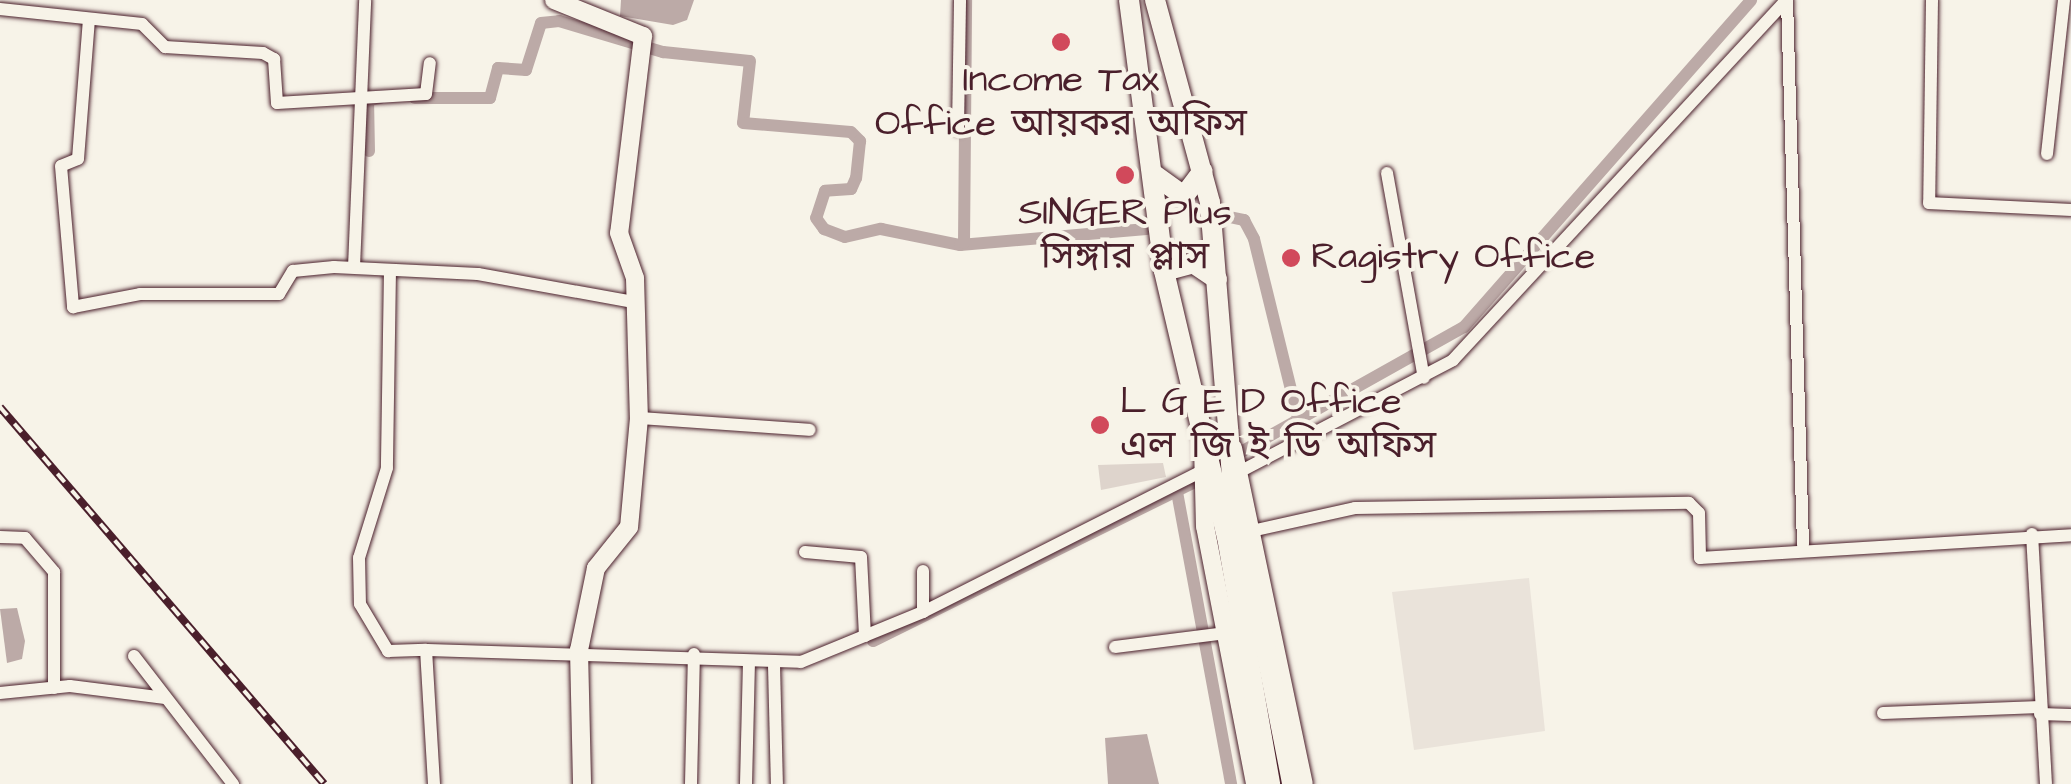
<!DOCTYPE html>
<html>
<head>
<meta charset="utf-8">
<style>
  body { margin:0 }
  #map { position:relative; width:2071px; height:784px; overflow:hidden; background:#f7f3e8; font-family:"Architects Daughter","Noto Sans Bengali",sans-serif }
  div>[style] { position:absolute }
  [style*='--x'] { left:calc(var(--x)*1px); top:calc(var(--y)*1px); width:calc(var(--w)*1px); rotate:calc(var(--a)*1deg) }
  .built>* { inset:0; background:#eae3da }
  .green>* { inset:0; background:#ded4cc }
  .water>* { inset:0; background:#bcaaa7 }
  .canal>* { height:12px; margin:-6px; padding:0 6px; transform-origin:6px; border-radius:6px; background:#bcaaa7 }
  .roads { filter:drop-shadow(0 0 2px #4a1f2b) drop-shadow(0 0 2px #4a1f2b) }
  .street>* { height:12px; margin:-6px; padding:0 6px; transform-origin:6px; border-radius:6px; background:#f7f3e8 }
  .secondary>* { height:18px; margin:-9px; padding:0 9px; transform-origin:9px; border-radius:9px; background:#f7f3e8 }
  .primary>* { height:20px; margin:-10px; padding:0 10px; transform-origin:10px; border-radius:10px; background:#f7f3e8 }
  .rail>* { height:8px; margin-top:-4px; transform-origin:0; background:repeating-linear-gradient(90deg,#f7f3e8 0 11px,#4a1f2b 0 22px); box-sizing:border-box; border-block:2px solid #4a1f2b }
  .dots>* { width:28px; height:28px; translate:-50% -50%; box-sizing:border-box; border:5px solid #f7f3e8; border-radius:50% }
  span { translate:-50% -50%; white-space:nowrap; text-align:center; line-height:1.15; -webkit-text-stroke:8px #f7f3e8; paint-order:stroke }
  .poi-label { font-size:38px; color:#4a1f2b }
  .left { translate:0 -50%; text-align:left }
</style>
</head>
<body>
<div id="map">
  <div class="built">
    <i style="clip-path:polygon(1529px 578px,1545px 731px,1414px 750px,1392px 592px)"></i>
  </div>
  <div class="green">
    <i style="clip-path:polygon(1163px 463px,1166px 477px,1101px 490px,1098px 465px)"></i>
  </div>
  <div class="water">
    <i style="clip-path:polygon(621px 0,694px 0,687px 20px,673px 25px,620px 16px)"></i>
    <i style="clip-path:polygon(17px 608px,25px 641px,22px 659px,7px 663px,0 609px)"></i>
    <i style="clip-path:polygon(1147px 734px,1159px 784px,1108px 784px,1105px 738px)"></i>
  </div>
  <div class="canal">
    <i style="--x:415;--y:98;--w:75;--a:0"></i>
    <i style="--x:490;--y:98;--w:31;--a:-75"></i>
    <i style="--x:498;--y:68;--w:28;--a:4"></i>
    <i style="--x:526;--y:70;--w:49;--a:-72.3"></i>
    <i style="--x:541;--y:23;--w:18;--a:-6"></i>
    <i style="--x:559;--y:21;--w:109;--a:16.6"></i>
    <i style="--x:663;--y:52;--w:87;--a:5.9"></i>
    <i style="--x:750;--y:61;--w:62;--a:96.4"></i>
    <i style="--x:743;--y:123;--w:108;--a:4.8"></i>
    <i style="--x:851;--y:132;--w:13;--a:45"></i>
    <i style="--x:860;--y:141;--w:37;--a:96"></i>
    <i style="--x:856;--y:178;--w:12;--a:114"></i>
    <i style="--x:851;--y:189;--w:26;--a:176"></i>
    <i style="--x:825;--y:191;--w:28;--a:108"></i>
    <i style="--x:816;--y:218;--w:14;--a:54"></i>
    <i style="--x:824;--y:229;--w:22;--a:21"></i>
    <i style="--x:845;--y:237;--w:37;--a:-13"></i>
    <i style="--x:881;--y:229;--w:81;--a:11.4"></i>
    <i style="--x:960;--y:245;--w:187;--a:-4.9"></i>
    <i style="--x:369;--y:151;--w:51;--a:-91.1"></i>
    <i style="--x:368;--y:100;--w:12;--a:-9"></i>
    <i style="--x:1220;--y:215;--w:25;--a:12"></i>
    <i style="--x:1244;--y:220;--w:21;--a:62"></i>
    <i style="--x:1254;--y:239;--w:184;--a:76.2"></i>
    <i style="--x:964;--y:243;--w:243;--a:-89.5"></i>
    <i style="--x:1241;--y:452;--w:256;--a:-29.3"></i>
    <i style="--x:1464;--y:327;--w:435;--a:-48.7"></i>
    <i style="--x:1177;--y:492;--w:297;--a:79.5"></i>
    <i style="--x:873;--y:641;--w:357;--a:-26.3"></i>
  </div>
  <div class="roads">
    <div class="street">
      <i style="--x:1787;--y:0;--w:545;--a:88.32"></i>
      <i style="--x:1932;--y:0;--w:203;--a:90.8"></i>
      <i style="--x:1929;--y:203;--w:142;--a:2.8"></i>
      <i style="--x:0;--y:9;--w:143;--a:6"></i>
      <i style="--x:142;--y:24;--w:33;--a:45"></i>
      <i style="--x:165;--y:47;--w:98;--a:3.5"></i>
      <i style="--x:263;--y:53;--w:13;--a:29"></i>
      <i style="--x:274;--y:59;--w:44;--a:86.1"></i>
      <i style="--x:277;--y:103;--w:149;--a:-3.5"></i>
      <i style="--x:426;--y:94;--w:31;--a:-83"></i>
      <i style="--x:89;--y:19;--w:140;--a:94.5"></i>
      <i style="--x:78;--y:159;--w:18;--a:158"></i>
      <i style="--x:61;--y:166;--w:142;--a:85.1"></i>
      <i style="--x:73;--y:307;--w:68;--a:-11"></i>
      <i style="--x:140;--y:294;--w:139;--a:0"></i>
      <i style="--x:279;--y:294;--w:27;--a:-59"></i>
      <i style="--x:293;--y:271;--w:41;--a:-5.6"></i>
      <i style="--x:334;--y:267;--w:144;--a:2.8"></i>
      <i style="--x:478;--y:274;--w:158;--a:10.2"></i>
      <i style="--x:958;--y:129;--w:129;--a:-89.1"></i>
      <i style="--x:2047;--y:154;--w:155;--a:-83.7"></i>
      <i style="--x:1387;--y:173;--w:208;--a:79.8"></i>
      <i style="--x:354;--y:267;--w:267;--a:-87.6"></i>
      <i style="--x:390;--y:270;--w:198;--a:90.9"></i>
      <i style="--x:387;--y:468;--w:94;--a:107.3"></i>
      <i style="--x:359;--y:558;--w:46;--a:88.8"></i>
      <i style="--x:360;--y:604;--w:55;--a:59.2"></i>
      <i style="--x:388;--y:651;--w:38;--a:-2"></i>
      <i style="--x:639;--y:418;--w:171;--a:4"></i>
      <i style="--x:1243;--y:470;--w:237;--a:-27.6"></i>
      <i style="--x:1453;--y:360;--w:490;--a:-47.2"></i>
      <i style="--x:1256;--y:530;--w:101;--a:-12.5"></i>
      <i style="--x:1355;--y:508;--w:334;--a:-0.9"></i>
      <i style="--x:1689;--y:503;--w:14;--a:45"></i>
      <i style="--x:1699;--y:513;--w:45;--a:88.7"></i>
      <i style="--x:1700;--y:558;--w:372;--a:-3.5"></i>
      <i style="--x:2032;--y:534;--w:250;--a:86.8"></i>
      <i style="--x:0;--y:537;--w:25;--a:2"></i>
      <i style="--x:25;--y:538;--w:45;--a:49.5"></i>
      <i style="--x:54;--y:572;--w:116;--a:90"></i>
      <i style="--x:805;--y:552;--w:56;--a:5.1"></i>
      <i style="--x:861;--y:557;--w:79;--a:87.1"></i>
      <i style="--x:923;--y:571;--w:41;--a:90"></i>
      <i style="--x:1115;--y:647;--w:112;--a:-7.2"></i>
      <i style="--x:134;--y:656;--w:162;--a:52.3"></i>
      <i style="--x:774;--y:665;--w:119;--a:88.6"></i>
      <i style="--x:0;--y:693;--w:70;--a:-5.7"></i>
      <i style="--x:70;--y:686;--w:96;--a:7.2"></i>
      <i style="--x:1883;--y:713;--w:157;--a:-2.2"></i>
      <i style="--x:2040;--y:714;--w:31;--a:2"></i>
      <i style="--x:434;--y:784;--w:134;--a:-93.4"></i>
      <i style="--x:426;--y:650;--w:375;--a:1.8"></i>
      <i style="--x:801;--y:662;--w:132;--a:-22.3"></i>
      <i style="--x:923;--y:612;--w:308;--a:-26.8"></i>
      <i style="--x:691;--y:784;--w:130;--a:-88.7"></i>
      <i style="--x:746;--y:784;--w:122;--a:-88.6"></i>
    </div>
    <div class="secondary">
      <i style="--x:554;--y:0;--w:96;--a:22"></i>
      <i style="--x:643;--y:36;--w:198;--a:96.9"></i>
      <i style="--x:619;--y:233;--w:48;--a:70.4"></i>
      <i style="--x:635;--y:278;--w:140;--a:88.4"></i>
      <i style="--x:639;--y:418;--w:109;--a:95.2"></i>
      <i style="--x:629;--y:527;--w:53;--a:128.8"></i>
      <i style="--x:596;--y:568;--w:84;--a:101.7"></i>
      <i style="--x:579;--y:650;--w:134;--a:88.7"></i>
      <i style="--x:1203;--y:445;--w:81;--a:88.6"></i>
      <i style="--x:1205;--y:526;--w:263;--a:79"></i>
      <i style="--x:1233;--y:448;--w:343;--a:78.1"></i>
    </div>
    <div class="primary">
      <i style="--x:1129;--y:0;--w:273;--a:82.6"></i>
      <i style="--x:1164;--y:271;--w:273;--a:76.7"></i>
      <i style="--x:1227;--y:537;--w:251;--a:80.1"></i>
      <i style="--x:1155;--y:0;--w:210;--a:74.8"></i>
      <i style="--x:1210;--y:203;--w:275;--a:85.4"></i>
      <i style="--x:1232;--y:477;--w:313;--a:78.9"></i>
      <i style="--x:1152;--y:173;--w:39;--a:36"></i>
      <i style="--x:1184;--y:196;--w:31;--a:-53"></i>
      <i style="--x:1164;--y:271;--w:30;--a:-15"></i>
      <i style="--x:1193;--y:263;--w:29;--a:34"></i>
    </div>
  </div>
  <div class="rail">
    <i style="--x:0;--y:407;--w:497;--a:49.3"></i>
  </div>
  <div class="dots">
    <i style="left:1061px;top:42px;background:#d1495b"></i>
    <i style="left:1125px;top:175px;background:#d1495b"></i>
    <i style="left:1291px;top:258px;background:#d1495b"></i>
    <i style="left:1100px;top:425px;background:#d1495b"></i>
  </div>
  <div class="poi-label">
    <span style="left:1061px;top:103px">Income Tax<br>Office আয়কর অফিস</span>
    <span style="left:1125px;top:236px">SINGER Plus<br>সিঙ্গার প্লাস</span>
    <span class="left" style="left:1311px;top:258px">Ragistry Office</span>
    <span class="left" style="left:1120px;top:425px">L G E D Office<br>এল জি ই ডি অফিস</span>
  </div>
</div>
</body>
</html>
